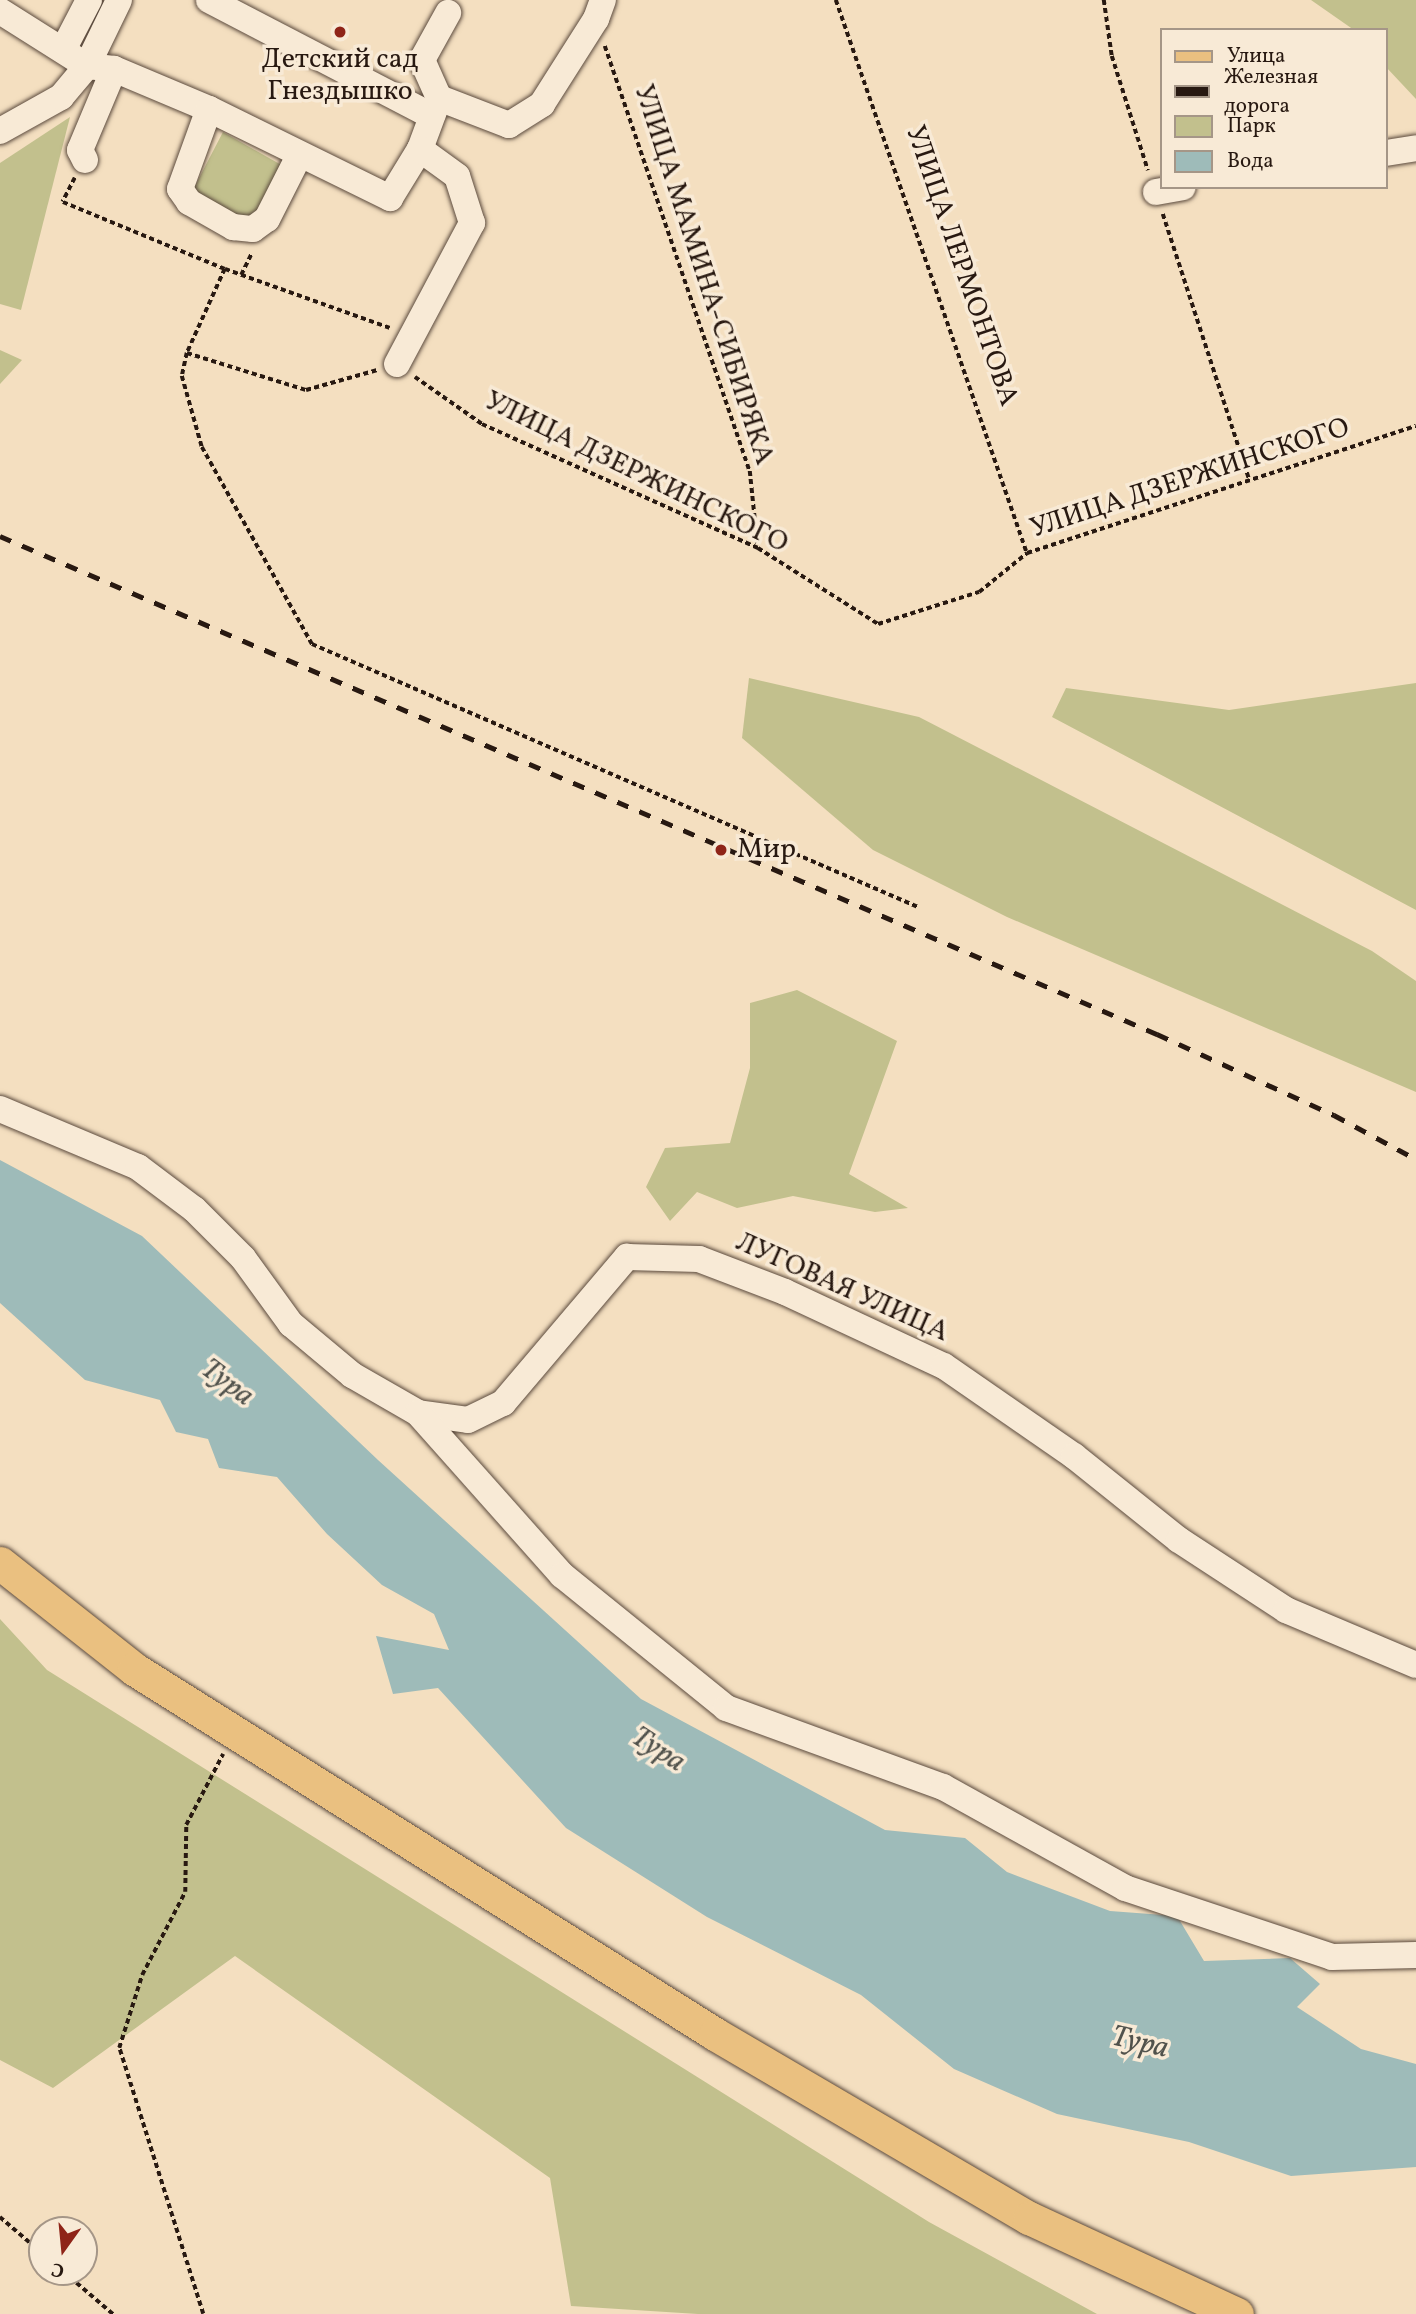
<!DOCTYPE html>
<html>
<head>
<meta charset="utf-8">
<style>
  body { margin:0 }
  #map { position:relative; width:1416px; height:2314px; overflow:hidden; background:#f4dfc0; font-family:Vollkorn,serif }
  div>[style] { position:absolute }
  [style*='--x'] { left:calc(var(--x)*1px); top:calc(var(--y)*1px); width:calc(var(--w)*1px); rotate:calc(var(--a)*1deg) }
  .green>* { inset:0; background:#c2c08d }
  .water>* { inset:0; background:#9ebbb9 }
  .path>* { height:3.5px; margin-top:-1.75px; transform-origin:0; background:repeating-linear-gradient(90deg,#281911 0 5px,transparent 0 8.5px) }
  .roads { filter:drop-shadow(0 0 2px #5b4a3d) drop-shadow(0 0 2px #5b4a3d) }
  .minor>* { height:26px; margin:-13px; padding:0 13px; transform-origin:13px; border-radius:13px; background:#f8ead6 }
  .major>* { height:33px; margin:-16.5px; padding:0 16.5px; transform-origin:16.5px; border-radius:16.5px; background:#eac080 }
  .rail>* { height:5px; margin-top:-2.5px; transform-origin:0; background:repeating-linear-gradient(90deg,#281911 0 12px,transparent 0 24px) }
  .dots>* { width:19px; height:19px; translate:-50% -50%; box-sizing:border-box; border:4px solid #f8ead6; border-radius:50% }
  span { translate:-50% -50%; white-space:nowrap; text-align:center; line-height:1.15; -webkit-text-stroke:7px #f8ead6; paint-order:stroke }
  .poi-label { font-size:28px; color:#281911 }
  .left { translate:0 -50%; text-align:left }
  .street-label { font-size:28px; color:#281911 }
  .water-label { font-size:30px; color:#51524c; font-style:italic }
  .legend { position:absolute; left:1160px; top:28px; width:228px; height:161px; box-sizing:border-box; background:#f8ead6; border:2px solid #a59687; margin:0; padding:9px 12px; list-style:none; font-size:21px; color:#281911 }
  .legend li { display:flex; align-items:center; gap:14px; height:35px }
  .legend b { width:35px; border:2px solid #a59687 }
  .north { position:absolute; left:28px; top:2216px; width:70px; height:70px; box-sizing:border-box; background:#f8ead6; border:2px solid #a59687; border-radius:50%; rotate:195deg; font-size:19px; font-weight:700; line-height:28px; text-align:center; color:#281911 }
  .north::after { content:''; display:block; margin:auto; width:24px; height:32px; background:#8f2418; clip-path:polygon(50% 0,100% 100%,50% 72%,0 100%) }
</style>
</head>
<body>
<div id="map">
  <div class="green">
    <i style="clip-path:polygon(1311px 0,1416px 0,1416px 99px,1386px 67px,1386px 30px,1354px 30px)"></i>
    <i style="clip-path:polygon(70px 117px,21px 310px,0 304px,0 163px)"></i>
    <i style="clip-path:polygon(223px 132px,285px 167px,250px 233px,185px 205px)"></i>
    <i style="clip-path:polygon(0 350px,22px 360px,0 384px)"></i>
    <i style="clip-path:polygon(749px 678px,919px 717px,1372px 951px,1416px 981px,1416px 1092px,1007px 917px,873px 850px,742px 738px)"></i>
    <i style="clip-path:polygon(1416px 683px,1416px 910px,1052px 717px,1066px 688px,1229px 710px)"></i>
    <i style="clip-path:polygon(797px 990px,897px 1041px,849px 1174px,908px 1208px,875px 1212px,793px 1196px,737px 1208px,697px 1192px,670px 1221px,646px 1187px,665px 1148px,730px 1143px,750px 1068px,750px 1003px)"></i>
    <i style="clip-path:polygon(0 1619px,47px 1670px,929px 2222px,1097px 2314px,698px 2314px,571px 2306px,550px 2178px,235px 1956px,53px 2088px,0 2060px)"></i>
  </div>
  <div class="water">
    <i style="clip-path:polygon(0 1160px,142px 1236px,378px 1460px,641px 1699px,885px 1830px,965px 1838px,1007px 1872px,1110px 1911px,1177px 1916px,1204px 1961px,1290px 1958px,1320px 1984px,1297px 2007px,1361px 2049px,1416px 2064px,1416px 2167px,1291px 2176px,1189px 2142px,1057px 2114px,954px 2069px,861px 1995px,707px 1917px,566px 1828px,438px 1688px,393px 1694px,376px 1636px,449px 1650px,434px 1614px,382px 1585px,327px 1534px,277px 1477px,219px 1468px,208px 1439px,176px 1432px,160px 1400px,85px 1380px,0 1303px)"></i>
  </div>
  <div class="path">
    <i style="--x:836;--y:0;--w:585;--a:70.95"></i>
    <i style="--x:1104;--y:0;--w:57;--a:81.9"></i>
    <i style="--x:1112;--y:56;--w:120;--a:72.5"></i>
    <i style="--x:605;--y:46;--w:449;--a:71.2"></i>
    <i style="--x:750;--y:471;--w:77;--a:84.1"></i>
    <i style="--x:75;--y:178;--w:27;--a:117"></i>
    <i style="--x:63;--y:202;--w:175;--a:22.5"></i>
    <i style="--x:225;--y:269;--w:175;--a:19.7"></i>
    <i style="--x:1163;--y:214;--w:278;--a:72"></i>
    <i style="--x:225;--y:269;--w:92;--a:114.3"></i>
    <i style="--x:187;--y:353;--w:24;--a:102"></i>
    <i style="--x:182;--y:376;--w:74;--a:74.3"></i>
    <i style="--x:202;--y:447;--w:226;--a:60.8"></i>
    <i style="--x:312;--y:644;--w:661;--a:23.46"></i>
    <i style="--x:241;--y:275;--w:25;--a:-64"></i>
    <i style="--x:187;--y:353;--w:125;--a:17.3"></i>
    <i style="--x:306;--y:390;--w:74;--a:-15.7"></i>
    <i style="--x:415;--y:377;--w:82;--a:35"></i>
    <i style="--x:482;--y:424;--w:303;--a:24.2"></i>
    <i style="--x:758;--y:548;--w:142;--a:32.3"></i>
    <i style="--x:878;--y:624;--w:106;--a:-17.6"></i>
    <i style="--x:979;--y:592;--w:62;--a:-39.1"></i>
    <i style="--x:1027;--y:553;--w:409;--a:-18.1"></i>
    <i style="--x:0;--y:2217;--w:55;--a:40.6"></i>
    <i style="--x:64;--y:2272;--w:65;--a:40.6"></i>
    <i style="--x:203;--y:2314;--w:279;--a:-107.5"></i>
    <i style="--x:119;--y:2048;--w:77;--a:-72.5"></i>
    <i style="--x:142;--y:1975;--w:93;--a:-62.6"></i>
    <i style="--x:185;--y:1892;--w:67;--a:-89.1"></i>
    <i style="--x:186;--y:1825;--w:80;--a:-62.5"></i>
  </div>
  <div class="roads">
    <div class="minor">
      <i style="--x:209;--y:0;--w:251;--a:27.5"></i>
      <i style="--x:0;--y:11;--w:103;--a:32.3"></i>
      <i style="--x:87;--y:66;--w:27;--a:6"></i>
      <i style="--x:114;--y:69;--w:103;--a:22.8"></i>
      <i style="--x:209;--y:109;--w:202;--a:26.2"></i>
      <i style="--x:390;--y:198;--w:57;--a:-58.5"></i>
      <i style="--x:420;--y:149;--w:54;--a:-69.6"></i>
      <i style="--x:439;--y:98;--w:75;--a:21.1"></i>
      <i style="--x:509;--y:125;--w:39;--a:-32"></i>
      <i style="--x:542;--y:104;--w:101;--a:-57.6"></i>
      <i style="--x:596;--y:19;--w:20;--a:-70"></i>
      <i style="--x:63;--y:50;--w:56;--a:-62.5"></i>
      <i style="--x:439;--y:98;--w:42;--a:-114.1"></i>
      <i style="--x:422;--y:60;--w:54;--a:-61"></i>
      <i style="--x:209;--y:109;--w:85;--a:109.9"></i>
      <i style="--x:180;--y:189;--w:16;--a:55"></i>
      <i style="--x:189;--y:202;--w:51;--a:29.6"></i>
      <i style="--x:233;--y:227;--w:20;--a:6"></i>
      <i style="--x:253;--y:229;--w:17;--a:-36"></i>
      <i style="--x:267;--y:219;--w:71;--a:-63.1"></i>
      <i style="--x:0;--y:131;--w:70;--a:-29.1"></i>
      <i style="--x:61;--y:97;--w:40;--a:-50"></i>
      <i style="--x:87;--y:66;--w:73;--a:-64.1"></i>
      <i style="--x:1386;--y:153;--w:30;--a:-9"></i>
      <i style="--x:85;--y:160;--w:11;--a:-117"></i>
      <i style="--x:80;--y:150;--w:88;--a:-67.2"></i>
      <i style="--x:1156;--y:192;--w:27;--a:-10"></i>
      <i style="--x:397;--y:364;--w:160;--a:-62"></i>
      <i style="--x:472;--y:223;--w:49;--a:-107.7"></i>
      <i style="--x:457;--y:176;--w:46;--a:-143.9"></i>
      <i style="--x:0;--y:1109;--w:150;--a:22.8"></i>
      <i style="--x:138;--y:1167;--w:70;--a:36.9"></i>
      <i style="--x:194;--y:1209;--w:69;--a:45"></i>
      <i style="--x:243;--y:1258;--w:82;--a:54"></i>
      <i style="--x:291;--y:1324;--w:80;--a:39.9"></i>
      <i style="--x:352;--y:1375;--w:76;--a:29.9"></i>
      <i style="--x:418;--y:1413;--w:50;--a:8"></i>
      <i style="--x:468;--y:1420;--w:39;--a:-26"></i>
      <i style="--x:503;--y:1403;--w:192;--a:-49.7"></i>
      <i style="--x:627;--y:1257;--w:72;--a:1.6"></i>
      <i style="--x:699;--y:1259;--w:92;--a:21"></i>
      <i style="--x:785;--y:1292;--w:175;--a:25"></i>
      <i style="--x:944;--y:1366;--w:158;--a:34.7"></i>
      <i style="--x:1074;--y:1456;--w:134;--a:38.7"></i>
      <i style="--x:1179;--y:1540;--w:128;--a:33.2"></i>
      <i style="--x:1286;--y:1610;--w:141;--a:22.9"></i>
      <i style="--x:418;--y:1413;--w:217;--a:48.4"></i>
      <i style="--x:562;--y:1575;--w:211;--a:39"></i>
      <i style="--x:726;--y:1708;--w:231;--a:20"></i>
      <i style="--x:943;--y:1787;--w:208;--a:29"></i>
      <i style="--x:1125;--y:1888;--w:218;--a:18.4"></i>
      <i style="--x:1332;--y:1957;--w:84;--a:-1.4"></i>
    </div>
    <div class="major">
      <i style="--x:0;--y:1563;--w:171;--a:38.3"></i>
      <i style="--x:134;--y:1669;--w:686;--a:32.14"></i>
      <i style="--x:715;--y:2034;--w:364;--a:30.4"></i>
      <i style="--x:1029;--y:2218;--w:229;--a:24.8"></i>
    </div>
  </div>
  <div class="rail">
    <i style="--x:0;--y:536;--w:1260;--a:23.29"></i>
    <i style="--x:1157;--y:1034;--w:195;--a:24.6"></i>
    <i style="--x:1334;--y:1115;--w:93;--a:28.2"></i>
  </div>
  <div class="dots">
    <i style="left:340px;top:32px;background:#8f2418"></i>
    <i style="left:721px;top:850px;background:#8f2418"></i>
  </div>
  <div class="poi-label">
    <span style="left:340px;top:76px">Детский сад<br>Гнездышко</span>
    <span class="left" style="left:737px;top:850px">Мир</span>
  </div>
  <div class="street-label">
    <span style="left:961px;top:266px;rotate:71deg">УЛИЦА ЛЕРМОНТОВА</span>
    <span style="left:703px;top:275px;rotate:72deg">УЛИЦА МАМИНА-СИБИРЯКА</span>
    <span style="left:636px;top:473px;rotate:26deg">УЛИЦА ДЗЕРЖИНСКОГО</span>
    <span style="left:1190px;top:479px;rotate:-18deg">УЛИЦА ДЗЕРЖИНСКОГО</span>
    <span style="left:842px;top:1288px;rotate:24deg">ЛУГОВАЯ УЛИЦА</span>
  </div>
  <div class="water-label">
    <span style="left:227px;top:1383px;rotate:37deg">Тура</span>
    <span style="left:658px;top:1750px;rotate:33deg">Тура</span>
    <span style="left:1140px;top:2043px;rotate:13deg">Тура</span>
  </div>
  <ul class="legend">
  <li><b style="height:9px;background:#eac080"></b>Улица</li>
  <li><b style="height:9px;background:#281911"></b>Железная дорога</li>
  <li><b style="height:19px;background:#c2c08d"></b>Парк</li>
  <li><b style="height:19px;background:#9ebbb9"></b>Вода</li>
  </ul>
  <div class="north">С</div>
</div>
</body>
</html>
